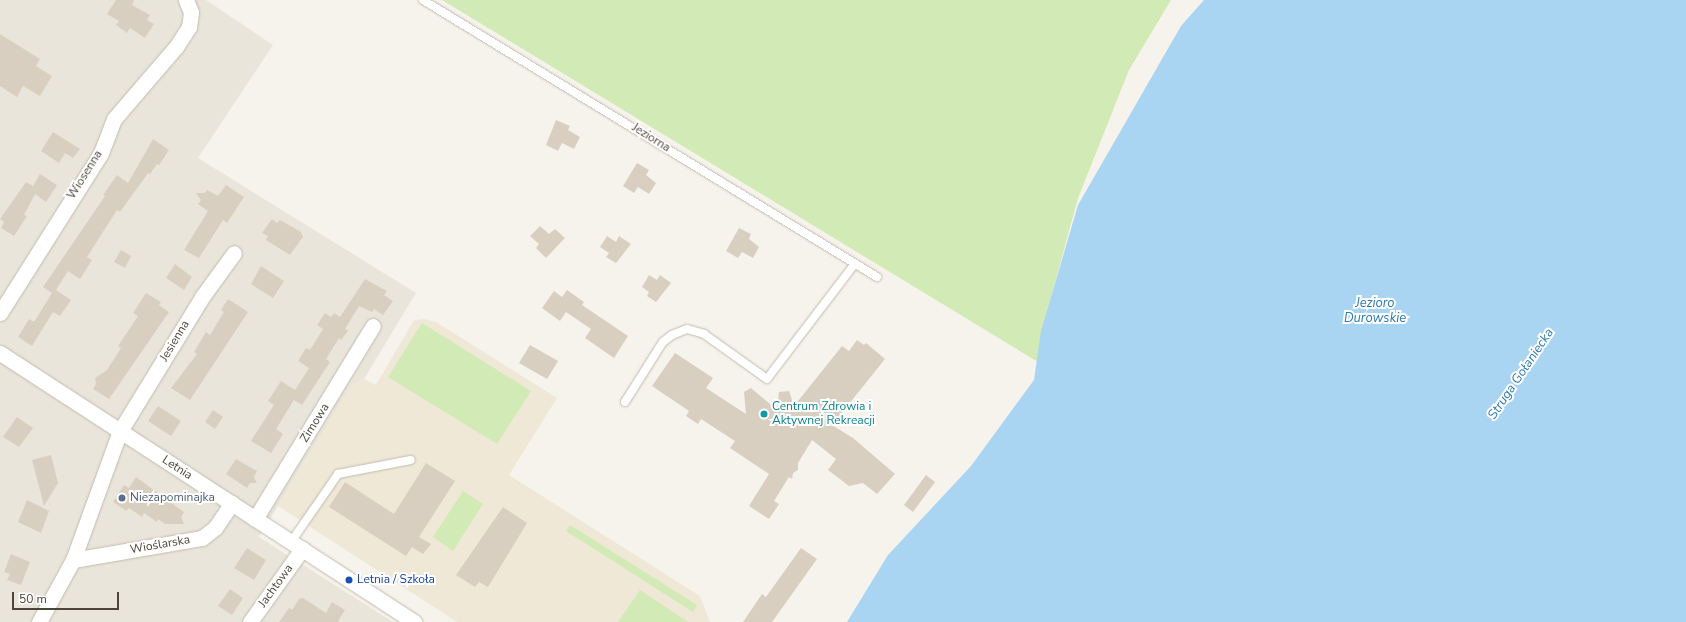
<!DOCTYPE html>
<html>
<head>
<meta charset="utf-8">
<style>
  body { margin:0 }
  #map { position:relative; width:1686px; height:622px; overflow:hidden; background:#f6f3ec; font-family:"Nunito Sans",sans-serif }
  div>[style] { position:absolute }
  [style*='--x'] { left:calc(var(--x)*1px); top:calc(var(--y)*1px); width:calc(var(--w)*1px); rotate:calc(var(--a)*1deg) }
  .residential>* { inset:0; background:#eae5da }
  .education>* { inset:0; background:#efe8d6 }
  .green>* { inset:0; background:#d2eab5 }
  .water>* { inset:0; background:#a9d4f2 }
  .building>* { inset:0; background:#d8cfc1 }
  .roads { filter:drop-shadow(0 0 1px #c2bbae) drop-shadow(0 0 1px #c2bbae) }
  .service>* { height:8px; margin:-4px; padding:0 4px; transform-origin:4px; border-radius:4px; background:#fff }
  .minor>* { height:15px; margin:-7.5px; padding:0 7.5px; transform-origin:7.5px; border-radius:7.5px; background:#fff }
  .dots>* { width:11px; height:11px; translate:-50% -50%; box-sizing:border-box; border:2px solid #fff; border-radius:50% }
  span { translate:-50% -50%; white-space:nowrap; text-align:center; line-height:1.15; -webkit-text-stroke:4px #fff; paint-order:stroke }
  .street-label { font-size:12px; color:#4b4439 }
  .culture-label { font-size:12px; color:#0d838f }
  .left { translate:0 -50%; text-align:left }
  .service-label { font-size:12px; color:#4e5e75 }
  .transit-label { font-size:12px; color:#164399 }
  .water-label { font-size:13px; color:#2e7ab2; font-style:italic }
  .scale { position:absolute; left:12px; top:592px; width:107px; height:18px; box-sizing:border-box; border:2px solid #4b4439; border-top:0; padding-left:5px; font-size:12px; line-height:14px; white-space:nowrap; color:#4b4439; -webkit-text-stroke:3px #fff; paint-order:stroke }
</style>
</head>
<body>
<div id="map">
  <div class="residential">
    <i style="clip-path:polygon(0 0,206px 0,273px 45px,198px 158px,416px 293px,364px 379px,352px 385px,259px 537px,393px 622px,0 622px)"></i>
  </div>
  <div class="education">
    <i style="clip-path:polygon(424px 319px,436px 322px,557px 398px,509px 475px,700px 596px,710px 622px,457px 622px,278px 506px,352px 384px,364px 379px,376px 385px,414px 320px)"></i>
  </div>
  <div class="green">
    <i style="clip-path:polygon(442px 0,1171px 0,1129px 70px,1078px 198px,1042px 330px,1038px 362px)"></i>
    <i style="clip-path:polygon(422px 323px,531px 391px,497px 444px,388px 377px)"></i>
    <i style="clip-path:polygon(463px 491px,483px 504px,453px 551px,433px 537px)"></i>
    <i style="clip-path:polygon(570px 525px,697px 605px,693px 612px,566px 531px)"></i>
    <i style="clip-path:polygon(640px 590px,688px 622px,618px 622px)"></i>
  </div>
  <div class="water">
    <i style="clip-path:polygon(1204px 0,1686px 0,1686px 622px,847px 622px,888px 555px,971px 466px,1034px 380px,1041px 331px,1078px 205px,1181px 26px)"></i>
  </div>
  <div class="building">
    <i style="clip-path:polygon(116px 0,134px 0,132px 5px,150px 15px,147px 20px,154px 24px,145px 38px,130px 28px,127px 33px,116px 25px,119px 21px,107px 14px)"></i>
    <i style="clip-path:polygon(0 34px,40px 59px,36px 66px,52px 76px,40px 96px,23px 86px,17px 97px,0 86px)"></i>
    <i style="clip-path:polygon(556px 120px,570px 126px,568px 130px,580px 137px,574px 149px,562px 143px,558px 151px,546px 145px)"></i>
    <i style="clip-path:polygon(53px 132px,80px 149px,73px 158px,65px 153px,59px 163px,41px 151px)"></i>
    <i style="clip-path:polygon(153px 139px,169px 150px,159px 165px,157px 164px,150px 174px,148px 173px,120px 212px,117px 210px,87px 257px,92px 260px,80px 279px,68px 271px,56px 290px,71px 300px,60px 316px,53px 312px,32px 346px,18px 337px,29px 319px,34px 322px,52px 293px,43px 287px,105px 196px,103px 195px,117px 175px,128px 183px)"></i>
    <i style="clip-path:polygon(637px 163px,649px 170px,646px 175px,656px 183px,649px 194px,638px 187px,634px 193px,623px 186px)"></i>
    <i style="clip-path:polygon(40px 174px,57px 185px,46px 202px,35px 194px,24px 215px,27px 216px,14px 236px,1px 228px,4px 222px,0 219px,26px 182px,33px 186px)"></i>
    <i style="clip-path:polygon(226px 185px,244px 197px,227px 223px,223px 220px,199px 258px,184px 250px,208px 211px,198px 204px,201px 200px,196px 193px,205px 193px,207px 190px,218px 196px)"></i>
    <i style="clip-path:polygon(272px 219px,277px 223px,280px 220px,301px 232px,303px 237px,290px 255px,266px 240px,268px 236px,262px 233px)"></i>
    <i style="clip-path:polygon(540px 226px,549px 234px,555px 229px,565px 238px,546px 258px,536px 248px,539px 244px,530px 236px)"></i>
    <i style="clip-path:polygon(739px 228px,751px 234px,749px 239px,759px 247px,753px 258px,742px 252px,738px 258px,726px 251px)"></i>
    <i style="clip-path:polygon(607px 236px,616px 242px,619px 236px,631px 244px,616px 263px,606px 257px,609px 253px,600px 247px)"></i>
    <i style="clip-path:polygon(121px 250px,131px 256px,125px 268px,114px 262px)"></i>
    <i style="clip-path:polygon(175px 264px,192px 277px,184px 290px,166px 278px)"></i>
    <i style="clip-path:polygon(261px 266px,284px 281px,273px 298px,251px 284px)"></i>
    <i style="clip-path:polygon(649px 275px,657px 280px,660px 275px,671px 283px,656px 302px,647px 296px,649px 292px,642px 287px)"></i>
    <i style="clip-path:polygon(365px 279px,387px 291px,384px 295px,393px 301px,383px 315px,374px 309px,372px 312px,359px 306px,345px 329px,348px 331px,341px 340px,339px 338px,326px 359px,330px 362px,302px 405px,294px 400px,276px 429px,283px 434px,271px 453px,251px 441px,274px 405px,268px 401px,281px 381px,295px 390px,309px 368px,298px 361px,306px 348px,310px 350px,323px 329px,317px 325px,325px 313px,331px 317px,334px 313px,340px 317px)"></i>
    <i style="clip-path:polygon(567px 290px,584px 302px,582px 305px,628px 336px,614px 358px,585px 338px,591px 329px,566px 312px,560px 321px,542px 308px,554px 291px,562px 297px)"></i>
    <i style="clip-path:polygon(146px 293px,161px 302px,159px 305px,169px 312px,109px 399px,93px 389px,96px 384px,95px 378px,107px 370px,121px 348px,118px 346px,138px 316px,133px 313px)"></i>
    <i style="clip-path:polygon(228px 299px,248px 312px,190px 400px,171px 388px,197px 354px,194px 352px,206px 332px,210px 335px,224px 312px,221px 310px)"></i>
    <i style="clip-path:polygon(857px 340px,864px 345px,866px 343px,885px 359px,832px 425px,853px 438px,895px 474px,877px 494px,863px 483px,849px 486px,828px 470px,836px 459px,812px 440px,798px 463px,798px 470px,793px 473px,792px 479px,789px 477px,774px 501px,779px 504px,769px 519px,749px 506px,769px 474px,730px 448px,735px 441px,701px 419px,698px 424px,686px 416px,689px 411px,652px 386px,675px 353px,713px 378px,706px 388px,746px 414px,744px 392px,751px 388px,777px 410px,779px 392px,789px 391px,794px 406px,842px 346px,849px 351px)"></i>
    <i style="clip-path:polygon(530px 345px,558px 361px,547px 379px,519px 363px)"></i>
    <i style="clip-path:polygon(158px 406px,181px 421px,171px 436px,148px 421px)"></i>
    <i style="clip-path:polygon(213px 410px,223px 417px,215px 429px,205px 422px)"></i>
    <i style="clip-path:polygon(17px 417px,33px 428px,19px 447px,3px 437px)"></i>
    <i style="clip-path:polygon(51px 455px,58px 483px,44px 506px,32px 460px)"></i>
    <i style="clip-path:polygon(236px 459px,257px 471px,254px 477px,257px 483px,250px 483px,247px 488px,226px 474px)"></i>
    <i style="clip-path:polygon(426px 463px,455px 481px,419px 537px,431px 544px,423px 554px,412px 547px,406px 556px,329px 507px,345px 482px,394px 514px)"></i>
    <i style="clip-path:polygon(926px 475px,935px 482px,913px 512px,904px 505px)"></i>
    <i style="clip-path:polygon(136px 477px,184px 512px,181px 517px,184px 524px,165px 524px,158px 519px,157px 522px,144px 513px,142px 517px,129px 508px,126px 511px,113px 502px,124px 485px,129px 488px)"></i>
    <i style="clip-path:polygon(27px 500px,49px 511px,41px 533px,18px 522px)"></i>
    <i style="clip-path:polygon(503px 507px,527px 523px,488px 587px,479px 582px,475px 587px,456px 575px)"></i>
    <i style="clip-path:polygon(247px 548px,266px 560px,254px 580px,234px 568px)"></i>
    <i style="clip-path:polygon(801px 548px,817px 559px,772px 622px,743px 622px,762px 594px,766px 597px)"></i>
    <i style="clip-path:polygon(11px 554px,30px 562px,21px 585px,7px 580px,10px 574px,4px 572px)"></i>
    <i style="clip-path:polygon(230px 589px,243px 598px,232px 615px,218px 606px)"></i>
    <i style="clip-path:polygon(303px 598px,326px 613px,332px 602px,345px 610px,338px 621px,340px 622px,279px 622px,289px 608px,292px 610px,299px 599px)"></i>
  </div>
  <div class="roads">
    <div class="service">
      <i style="--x:423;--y:0;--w:532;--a:31.39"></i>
      <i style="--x:625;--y:402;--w:71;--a:-57.7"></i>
      <i style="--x:663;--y:342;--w:11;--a:-38"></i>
      <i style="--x:672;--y:335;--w:16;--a:-22"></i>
      <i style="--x:687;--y:329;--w:18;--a:16"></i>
      <i style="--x:704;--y:334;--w:77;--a:35.5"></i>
      <i style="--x:767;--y:379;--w:143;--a:-52.7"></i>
      <i style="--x:291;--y:542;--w:83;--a:-55.3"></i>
      <i style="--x:338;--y:474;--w:74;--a:-10.9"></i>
    </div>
    <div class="minor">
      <i style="--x:0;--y:313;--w:189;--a:-57.7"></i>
      <i style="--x:101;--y:153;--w:36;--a:-69"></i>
      <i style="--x:114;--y:119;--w:95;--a:-49.3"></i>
      <i style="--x:176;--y:47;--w:24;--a:-57"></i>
      <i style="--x:189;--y:27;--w:15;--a:-82"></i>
      <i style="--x:191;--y:12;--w:13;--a:-113"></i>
      <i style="--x:0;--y:353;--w:494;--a:33"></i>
      <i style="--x:255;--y:519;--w:226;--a:-58.6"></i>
      <i style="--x:73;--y:560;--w:131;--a:-9.7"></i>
      <i style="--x:202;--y:538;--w:16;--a:-38"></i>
      <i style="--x:215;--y:528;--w:30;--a:-56"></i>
      <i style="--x:39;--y:622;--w:71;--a:-61.3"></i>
      <i style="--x:73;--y:560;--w:137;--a:-70"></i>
      <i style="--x:120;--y:431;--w:157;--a:-58.5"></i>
      <i style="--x:202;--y:297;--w:54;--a:-54"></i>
      <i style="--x:250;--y:622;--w:90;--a:-54.5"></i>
    </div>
  </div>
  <div class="dots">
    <i style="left:764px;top:414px;background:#0f9aa8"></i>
    <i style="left:122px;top:498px;background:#5c6f8a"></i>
    <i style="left:349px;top:580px;background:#1a4fb4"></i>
  </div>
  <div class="street-label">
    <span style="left:651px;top:138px;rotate:32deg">Jeziorna</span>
    <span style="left:85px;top:175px;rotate:-58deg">Wiosenna</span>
    <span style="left:175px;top:341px;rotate:-59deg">Jesienna</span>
    <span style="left:315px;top:423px;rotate:-58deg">Zimowa</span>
    <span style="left:177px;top:468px;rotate:33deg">Letnia</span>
    <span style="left:160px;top:545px;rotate:-10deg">Wioślarska</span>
    <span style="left:276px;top:586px;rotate:-54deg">Jachtowa</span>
  </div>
  <div class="culture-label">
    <span class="left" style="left:772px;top:414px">Centrum Zdrowia i<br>Aktywnej Rekreacji</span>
  </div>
  <div class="service-label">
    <span class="left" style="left:130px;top:498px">Niezapominajka</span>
  </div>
  <div class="transit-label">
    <span class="left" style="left:357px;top:580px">Letnia / Szkoła</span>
  </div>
  <div class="water-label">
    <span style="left:1375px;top:311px">Jezioro<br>Durowskie</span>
    <span style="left:1521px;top:374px;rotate:-56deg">Struga Gołaniecka</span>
  </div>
  <div class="scale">50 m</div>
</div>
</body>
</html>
